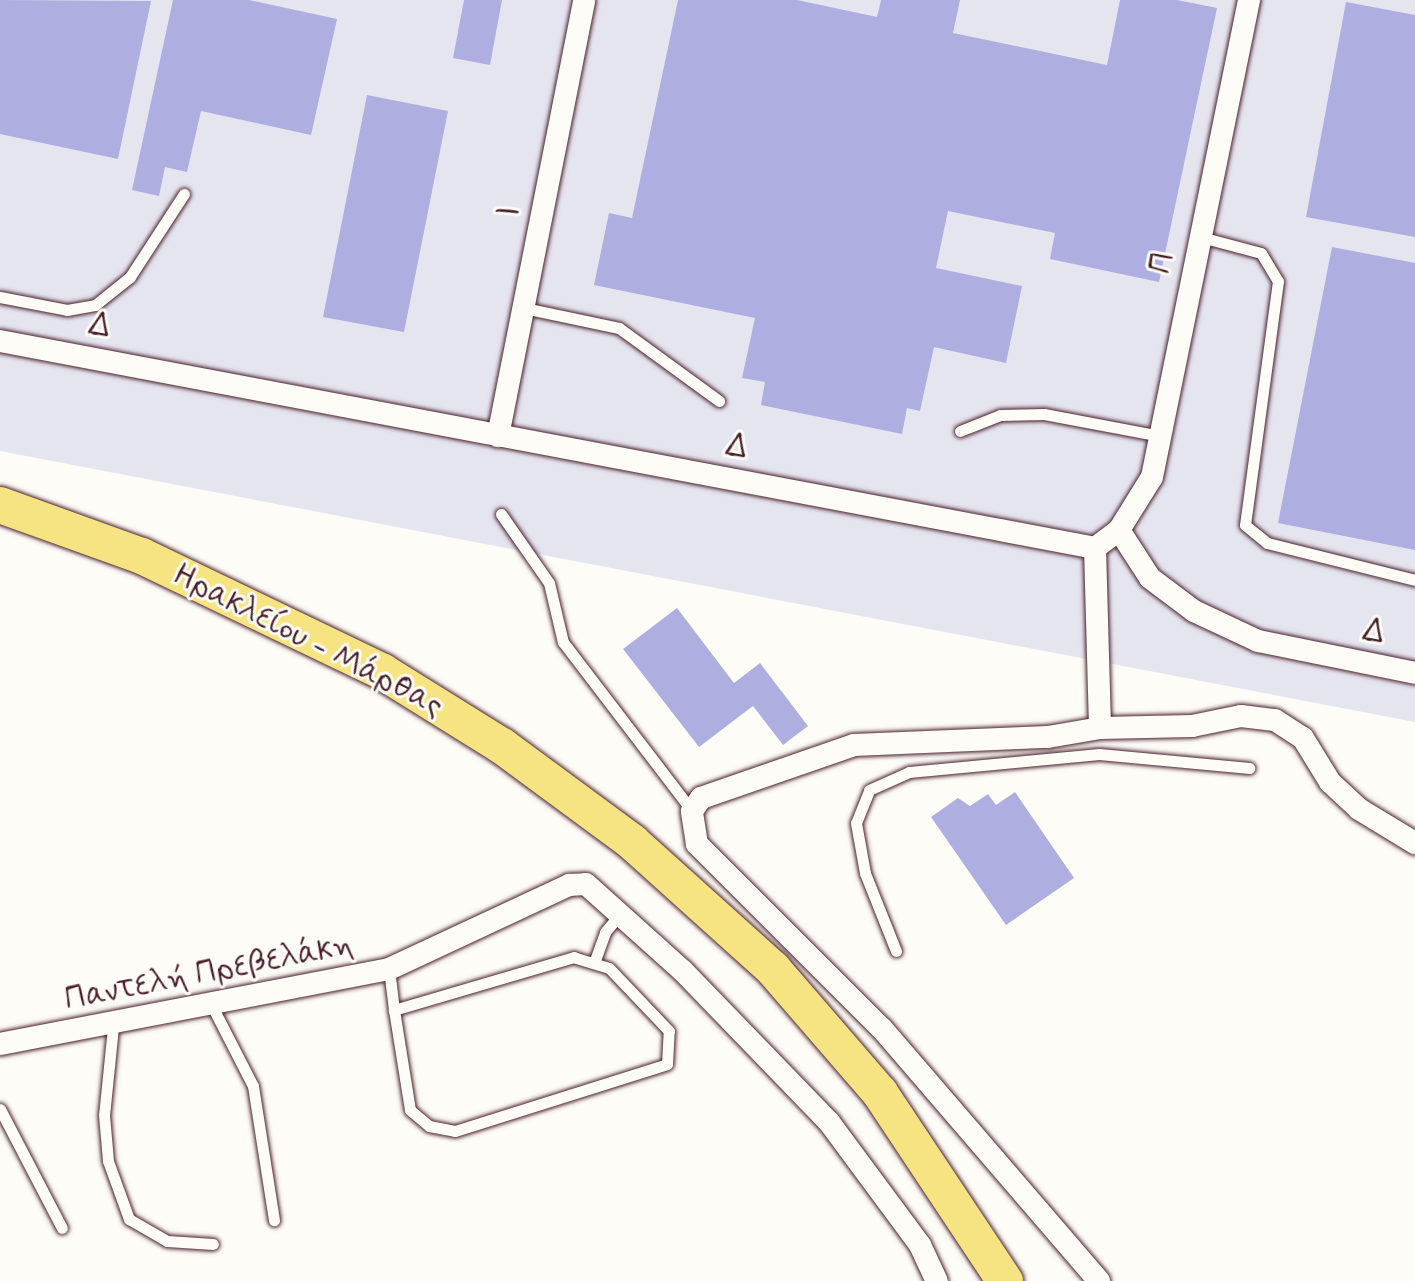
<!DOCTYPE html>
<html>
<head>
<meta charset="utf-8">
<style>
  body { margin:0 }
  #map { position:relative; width:1415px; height:1281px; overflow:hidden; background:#fdfcf7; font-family:Mynerve,sans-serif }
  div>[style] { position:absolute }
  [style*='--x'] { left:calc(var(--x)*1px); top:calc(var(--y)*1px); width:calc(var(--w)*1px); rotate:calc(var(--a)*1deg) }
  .built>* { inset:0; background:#e5e5f0 }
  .building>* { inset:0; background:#aeafe0 }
  .roads { filter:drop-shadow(0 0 2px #4a1f2b) drop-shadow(0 0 2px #4a1f2b) }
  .lane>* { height:11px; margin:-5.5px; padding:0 5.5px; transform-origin:5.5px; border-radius:5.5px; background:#fdfcf7 }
  .street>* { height:22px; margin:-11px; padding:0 11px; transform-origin:11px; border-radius:11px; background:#fdfcf7 }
  .primary>* { height:36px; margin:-18px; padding:0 18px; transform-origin:18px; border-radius:18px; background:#f6e381 }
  span { translate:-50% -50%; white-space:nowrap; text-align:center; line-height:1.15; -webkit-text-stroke:6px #fdfcf7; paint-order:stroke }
  .street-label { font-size:32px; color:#4a1f2b }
</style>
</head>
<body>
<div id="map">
  <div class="built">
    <i style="clip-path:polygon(0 0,1415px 0,1415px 722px,0 451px)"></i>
  </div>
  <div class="building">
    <i style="clip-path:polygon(0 0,151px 1px,118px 159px,0 134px)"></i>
    <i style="clip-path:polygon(173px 0,249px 0,337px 19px,311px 135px,201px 111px,187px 172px,165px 167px,159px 196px,132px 190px)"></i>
    <i style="clip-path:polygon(464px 0,502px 0,490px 65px,453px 58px)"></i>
    <i style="clip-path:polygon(678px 0,797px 0,877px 17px,881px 0,960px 0,953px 33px,1107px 65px,1120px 0,1177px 0,1217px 8px,1159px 282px,1050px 259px,1055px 233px,948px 211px,936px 268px,1022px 286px,1006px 363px,934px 347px,920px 411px,907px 408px,902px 434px,761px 405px,765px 382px,742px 378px,755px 318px,594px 285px,609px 213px,632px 218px)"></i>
    <i style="clip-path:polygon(1346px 2px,1415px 15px,1415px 237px,1306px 217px)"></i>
    <i style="clip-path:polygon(367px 95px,448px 111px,404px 332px,323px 317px)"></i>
    <i style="clip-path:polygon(1332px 247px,1415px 263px,1415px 550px,1278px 523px)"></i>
    <i style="clip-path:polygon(677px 608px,734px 683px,760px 663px,808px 726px,783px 745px,753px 706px,699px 747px,623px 649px)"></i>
    <i style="clip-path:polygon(1015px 792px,1074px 878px,1006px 925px,931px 817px,958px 798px,970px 806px,988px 794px,996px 805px)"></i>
  </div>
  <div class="roads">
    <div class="lane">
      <i style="--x:1201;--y:237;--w:62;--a:14.9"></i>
      <i style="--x:1261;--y:253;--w:33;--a:59"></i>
      <i style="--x:1278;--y:281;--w:246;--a:97.7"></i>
      <i style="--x:1245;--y:525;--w:28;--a:39"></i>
      <i style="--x:1267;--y:543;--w:153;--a:14"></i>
      <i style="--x:0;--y:297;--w:68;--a:11"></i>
      <i style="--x:67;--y:310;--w:28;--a:-10"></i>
      <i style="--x:95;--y:305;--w:45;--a:-38.7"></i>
      <i style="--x:130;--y:277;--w:99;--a:-57"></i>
      <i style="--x:524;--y:308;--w:97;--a:11.9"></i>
      <i style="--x:619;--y:328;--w:124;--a:36.1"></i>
      <i style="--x:960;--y:431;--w:43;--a:-21.8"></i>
      <i style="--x:1000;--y:415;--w:44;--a:-1.3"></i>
      <i style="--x:1044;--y:414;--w:118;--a:10.7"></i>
      <i style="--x:501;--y:514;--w:84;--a:55.2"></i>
      <i style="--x:549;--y:583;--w:61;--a:76.7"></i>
      <i style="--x:563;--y:642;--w:213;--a:52.6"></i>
      <i style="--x:896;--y:951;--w:84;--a:-111.7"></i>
      <i style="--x:865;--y:873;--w:51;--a:-100.2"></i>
      <i style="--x:856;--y:823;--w:35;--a:-68"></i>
      <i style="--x:869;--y:790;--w:44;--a:-24.2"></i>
      <i style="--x:909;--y:772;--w:191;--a:-5.4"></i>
      <i style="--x:1099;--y:754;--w:151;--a:5.3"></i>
      <i style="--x:594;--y:963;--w:33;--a:-70"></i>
      <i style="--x:605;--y:932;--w:23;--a:-50"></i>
      <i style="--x:389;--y:969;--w:41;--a:83"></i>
      <i style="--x:394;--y:1010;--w:101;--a:80.9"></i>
      <i style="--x:410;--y:1110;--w:25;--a:40"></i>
      <i style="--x:429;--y:1126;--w:26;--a:11"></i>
      <i style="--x:455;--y:1131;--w:222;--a:-17.5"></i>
      <i style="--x:667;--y:1064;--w:33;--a:-87"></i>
      <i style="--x:669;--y:1031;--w:87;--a:-133.6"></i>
      <i style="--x:609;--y:968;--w:37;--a:-163"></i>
      <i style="--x:574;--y:957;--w:188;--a:163.6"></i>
      <i style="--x:212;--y:1006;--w:90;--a:62.9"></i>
      <i style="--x:253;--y:1086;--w:136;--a:81.1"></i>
      <i style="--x:113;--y:1027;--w:88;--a:95.8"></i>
      <i style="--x:104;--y:1115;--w:46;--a:85"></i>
      <i style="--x:108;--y:1161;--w:62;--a:70.1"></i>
      <i style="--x:129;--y:1219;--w:44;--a:30.1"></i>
      <i style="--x:167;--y:1241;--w:46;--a:3.7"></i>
      <i style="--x:0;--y:1109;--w:134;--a:62.5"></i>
    </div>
    <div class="street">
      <i style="--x:0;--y:341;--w:1114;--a:10.7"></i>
      <i style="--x:1095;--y:548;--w:30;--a:-37"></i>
      <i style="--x:1119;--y:530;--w:57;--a:57.1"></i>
      <i style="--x:1150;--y:578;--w:55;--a:36.9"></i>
      <i style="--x:1194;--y:611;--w:71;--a:25.1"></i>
      <i style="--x:1258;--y:641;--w:160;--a:11.5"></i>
      <i style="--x:498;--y:436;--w:444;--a:-78.8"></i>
      <i style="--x:1119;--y:530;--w:62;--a:-58.1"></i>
      <i style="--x:1152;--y:477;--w:487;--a:-78.5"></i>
      <i style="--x:1095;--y:548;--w:180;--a:88.4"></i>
      <i style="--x:1100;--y:728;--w:92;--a:-1.2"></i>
      <i style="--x:1192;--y:726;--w:50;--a:-11.5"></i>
      <i style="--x:1241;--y:716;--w:34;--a:7"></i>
      <i style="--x:1275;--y:720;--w:33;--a:33"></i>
      <i style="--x:1303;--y:738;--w:52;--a:58.5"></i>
      <i style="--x:1330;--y:782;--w:40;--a:43"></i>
      <i style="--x:1359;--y:809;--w:66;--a:31.3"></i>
      <i style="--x:0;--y:1044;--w:396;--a:-10.9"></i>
      <i style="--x:389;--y:969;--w:199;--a:-25"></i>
      <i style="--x:569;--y:885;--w:17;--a:-3"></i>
      <i style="--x:586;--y:884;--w:130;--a:41.9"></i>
      <i style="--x:683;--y:971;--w:210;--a:46"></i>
      <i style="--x:829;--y:1122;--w:153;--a:53.5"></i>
      <i style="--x:920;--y:1245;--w:40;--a:65"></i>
      <i style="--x:1099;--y:1281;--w:333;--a:-130.7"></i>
      <i style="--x:882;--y:1029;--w:262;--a:-135"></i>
      <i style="--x:697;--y:844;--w:33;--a:-99"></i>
      <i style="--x:692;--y:811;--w:16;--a:-55"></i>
      <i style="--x:701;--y:798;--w:162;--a:-19.1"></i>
      <i style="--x:854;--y:745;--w:194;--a:-2.4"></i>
      <i style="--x:1048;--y:737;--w:53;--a:-9.8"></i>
    </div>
    <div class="primary">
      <i style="--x:0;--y:505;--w:151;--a:19.8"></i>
      <i style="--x:142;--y:556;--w:267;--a:25.7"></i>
      <i style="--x:383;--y:672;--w:140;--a:31.9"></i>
      <i style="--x:502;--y:746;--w:162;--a:36.4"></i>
      <i style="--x:632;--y:842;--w:190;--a:42"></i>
      <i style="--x:773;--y:969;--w:164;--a:49.2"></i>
      <i style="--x:880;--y:1093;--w:226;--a:56.4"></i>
    </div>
  </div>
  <div class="street-label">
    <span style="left:510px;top:212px;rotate:-79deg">Ι</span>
    <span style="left:1163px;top:263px;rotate:-78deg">Π</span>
    <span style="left:100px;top:327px;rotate:11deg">Δ</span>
    <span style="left:737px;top:448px;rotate:11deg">Δ</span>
    <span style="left:1374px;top:633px;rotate:11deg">Δ</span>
    <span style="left:308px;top:641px;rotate:27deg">Ηρακλείου - Μάρθας</span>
    <span style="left:209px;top:973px;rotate:-11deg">Παντελή Πρεβελάκη</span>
  </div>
</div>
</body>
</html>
